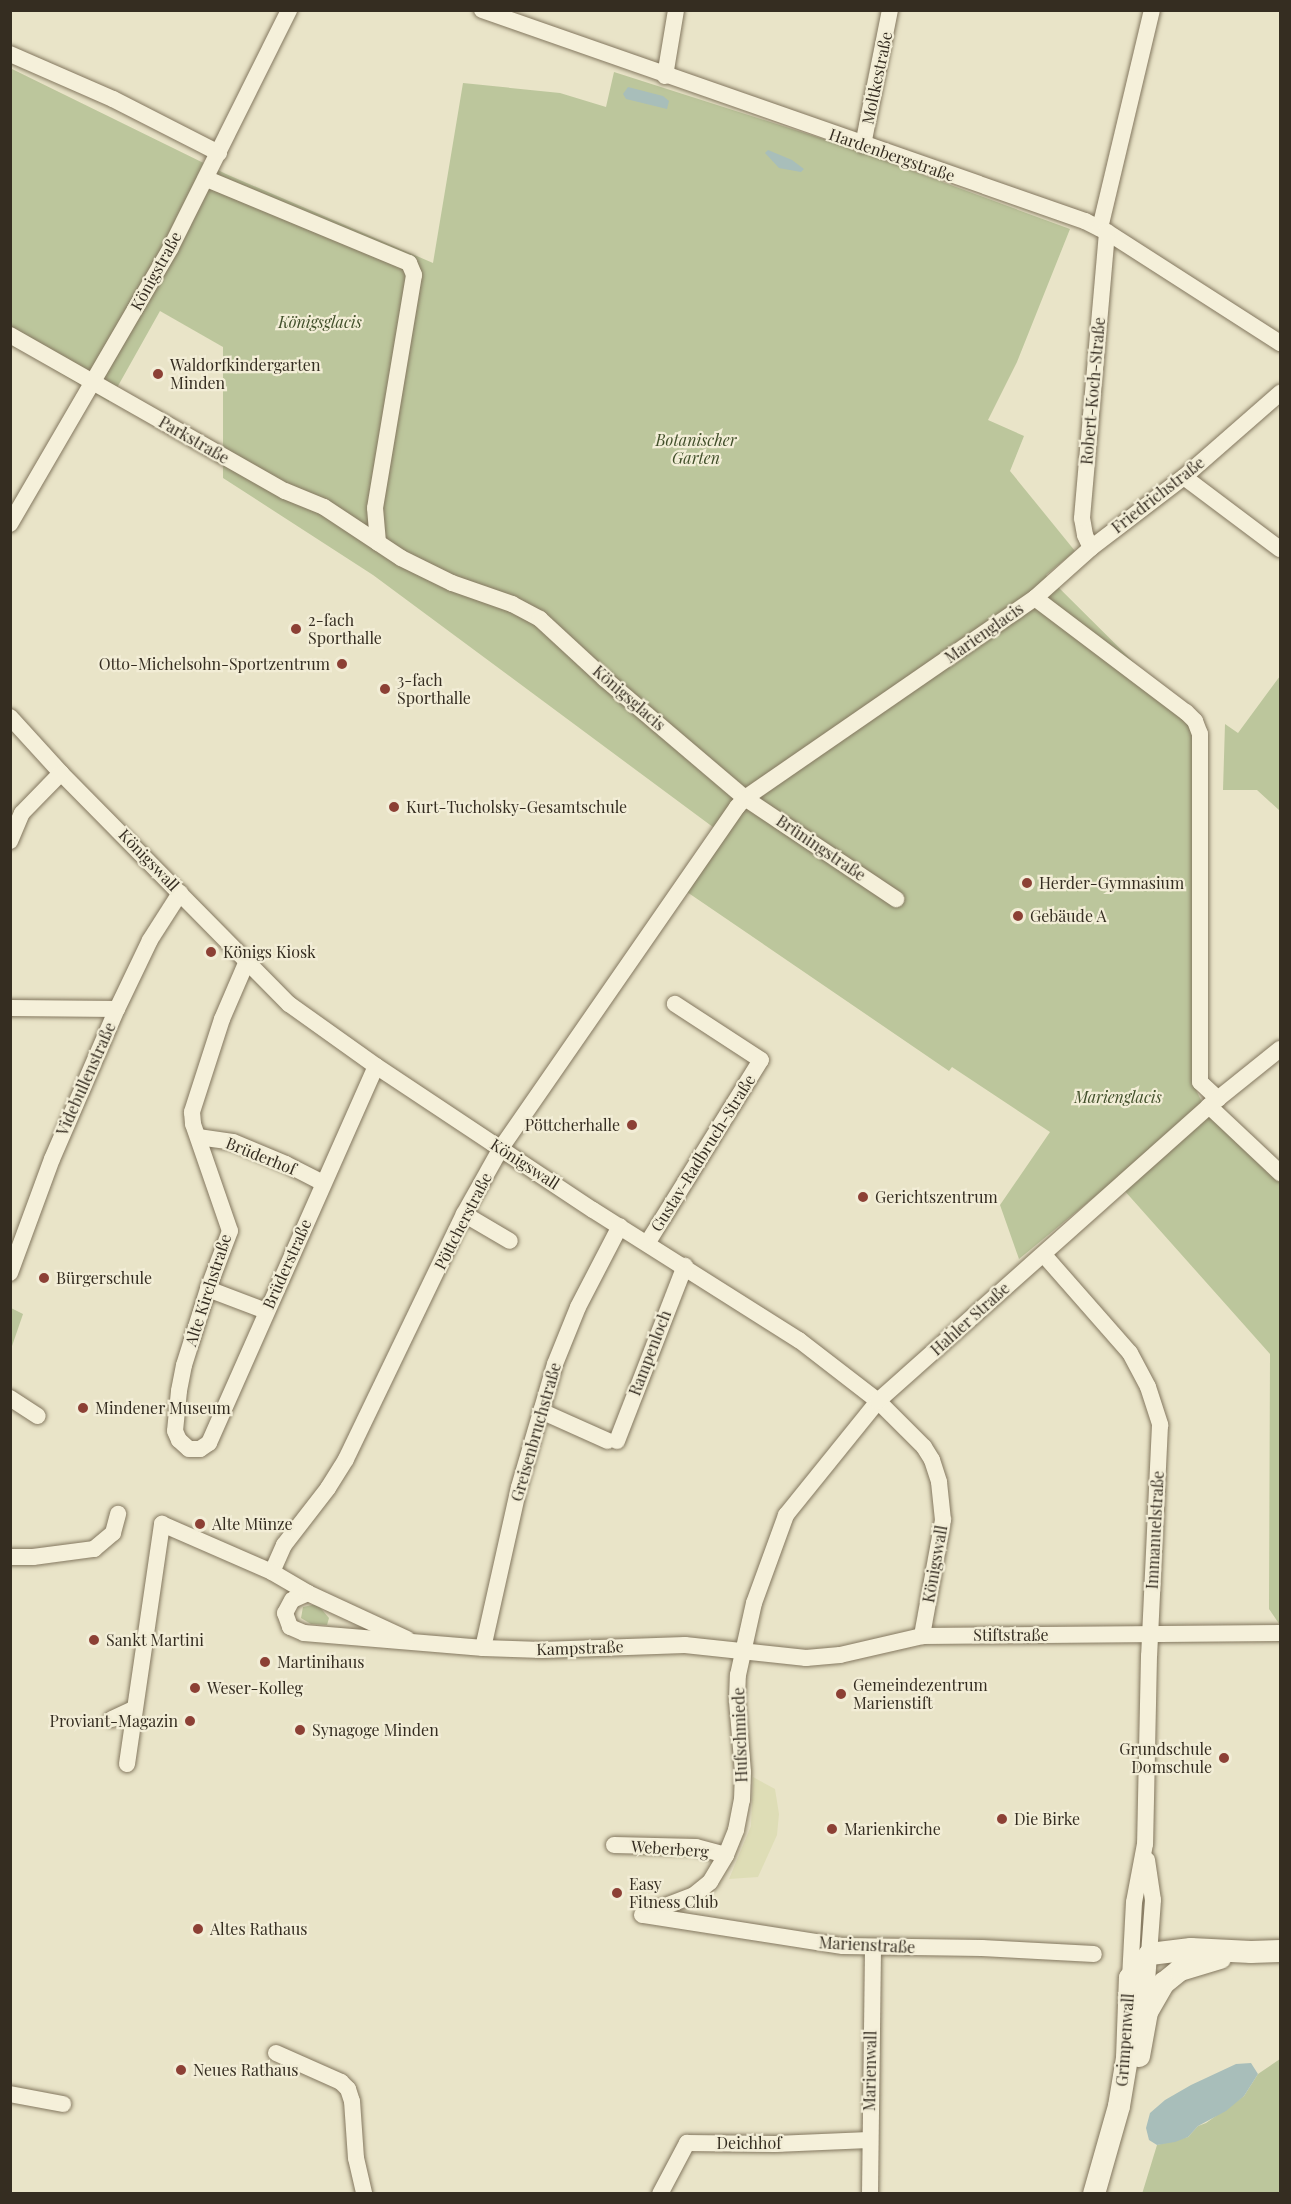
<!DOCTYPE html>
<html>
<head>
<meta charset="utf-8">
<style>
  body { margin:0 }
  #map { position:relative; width:1291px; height:2204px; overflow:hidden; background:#e9e4c8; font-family:"Playfair Display",serif }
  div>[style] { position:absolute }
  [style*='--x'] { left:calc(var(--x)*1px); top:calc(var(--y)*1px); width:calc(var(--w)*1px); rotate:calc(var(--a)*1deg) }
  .farmland>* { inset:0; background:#deddb6 }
  .green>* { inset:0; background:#bcc69c }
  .water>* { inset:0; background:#a8beba }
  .roads { filter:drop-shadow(0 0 2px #83775f) drop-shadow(0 0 2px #83775f) }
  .street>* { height:16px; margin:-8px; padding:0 8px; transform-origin:8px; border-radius:8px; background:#f5f0da }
  .secondary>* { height:22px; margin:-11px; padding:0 11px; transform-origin:11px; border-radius:11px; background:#f5f0da }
  .dots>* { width:16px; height:16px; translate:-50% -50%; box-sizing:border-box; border:3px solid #f2edd6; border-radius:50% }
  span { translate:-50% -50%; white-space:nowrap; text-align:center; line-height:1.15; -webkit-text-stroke:4.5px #f2edd6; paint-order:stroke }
  .street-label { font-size:16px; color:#352d21 }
  .park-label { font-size:16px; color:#414f2a; font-style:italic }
  .poi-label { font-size:16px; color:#352d21 }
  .left { translate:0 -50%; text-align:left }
  .right { translate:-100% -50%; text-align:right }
  .frame { position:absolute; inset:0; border:12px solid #352d21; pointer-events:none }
</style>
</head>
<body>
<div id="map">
  <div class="farmland">
    <i style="clip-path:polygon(753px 1777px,775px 1789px,779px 1814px,777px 1835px,758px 1877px,729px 1879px,751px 1826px)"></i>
  </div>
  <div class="green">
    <i style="clip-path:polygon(10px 68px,226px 174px,433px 263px,463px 83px,560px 93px,606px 107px,614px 72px,839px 144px,1070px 229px,1017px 362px,988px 420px,1024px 436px,1010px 471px,1075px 551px,1046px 575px,1205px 733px,1193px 1084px,1201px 1100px,1280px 1178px,1280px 1625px,1269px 1609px,1270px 1354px,1115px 1180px,1019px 1259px,1000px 1205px,1050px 1132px,952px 1067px,949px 1071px,687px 892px,725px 836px,373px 575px,223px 478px,223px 347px,160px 311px,109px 402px,11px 344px)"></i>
    <i style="clip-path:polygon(1280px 676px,1280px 811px,1257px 790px,1223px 790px,1225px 724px,1238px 733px)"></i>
    <i style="clip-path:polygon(11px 1308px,23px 1314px,11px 1349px)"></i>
    <i style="clip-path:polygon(312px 1605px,318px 1605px,329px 1618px,327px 1625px,311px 1624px,301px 1618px,303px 1607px)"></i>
    <i style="clip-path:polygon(1280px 2059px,1280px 2193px,1142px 2194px,1157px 2145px,1188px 2137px,1198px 2126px,1206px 2123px,1244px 2096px,1258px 2074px)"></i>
  </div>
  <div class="water">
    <i style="clip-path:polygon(628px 87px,663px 96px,669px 101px,667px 109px,626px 99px,623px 94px)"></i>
    <i style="clip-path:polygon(768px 150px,792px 160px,804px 169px,801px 172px,779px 168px,765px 153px)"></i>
    <i style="clip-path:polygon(1251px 2063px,1258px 2074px,1244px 2096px,1226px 2111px,1198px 2126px,1188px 2137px,1175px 2142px,1157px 2145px,1149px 2140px,1146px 2128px,1150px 2113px,1165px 2100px,1191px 2085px,1236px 2064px)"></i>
  </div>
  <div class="roads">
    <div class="street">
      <i style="--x:482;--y:10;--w:639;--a:19.29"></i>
      <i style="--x:1085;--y:221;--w:25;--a:27"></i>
      <i style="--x:1107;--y:232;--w:206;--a:32.7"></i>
      <i style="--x:10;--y:54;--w:112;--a:23.6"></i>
      <i style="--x:113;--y:99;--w:119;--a:27"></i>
      <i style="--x:665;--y:76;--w:67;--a:-80.5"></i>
      <i style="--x:863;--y:145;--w:138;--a:-78.7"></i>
      <i style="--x:207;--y:179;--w:219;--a:22.6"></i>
      <i style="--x:409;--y:263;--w:13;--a:67"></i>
      <i style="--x:414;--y:275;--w:236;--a:99.5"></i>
      <i style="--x:375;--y:508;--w:35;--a:85"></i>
      <i style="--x:1100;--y:228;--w:224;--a:-76.6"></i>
      <i style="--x:10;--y:335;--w:316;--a:29.6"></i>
      <i style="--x:285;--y:491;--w:42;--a:22.3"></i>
      <i style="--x:324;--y:507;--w:92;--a:33.5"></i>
      <i style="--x:401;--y:558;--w:57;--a:26.1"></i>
      <i style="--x:452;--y:583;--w:64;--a:19.3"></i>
      <i style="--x:512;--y:604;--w:32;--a:28"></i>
      <i style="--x:540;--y:619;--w:88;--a:42.7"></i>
      <i style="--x:605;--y:679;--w:184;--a:40.4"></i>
      <i style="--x:745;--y:798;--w:182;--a:33.8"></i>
      <i style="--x:1184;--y:477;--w:120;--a:36.9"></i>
      <i style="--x:10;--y:524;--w:320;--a:-59.8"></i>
      <i style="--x:171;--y:247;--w:265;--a:-63.5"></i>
      <i style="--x:1091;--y:548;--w:14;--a:-115"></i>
      <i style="--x:1085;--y:535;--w:17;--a:-100"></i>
      <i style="--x:1082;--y:518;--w:287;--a:-85"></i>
      <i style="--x:1035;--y:598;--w:189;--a:37.1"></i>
      <i style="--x:1186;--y:712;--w:13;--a:45"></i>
      <i style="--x:1195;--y:721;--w:14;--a:69"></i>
      <i style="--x:1200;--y:734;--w:348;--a:90"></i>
      <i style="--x:1200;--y:1082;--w:25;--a:43"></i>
      <i style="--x:10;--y:717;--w:76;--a:47.7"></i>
      <i style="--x:61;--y:773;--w:325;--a:45.4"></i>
      <i style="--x:289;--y:1004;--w:107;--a:35.5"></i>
      <i style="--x:376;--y:1066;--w:260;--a:33.6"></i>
      <i style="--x:593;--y:1210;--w:244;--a:32.3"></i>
      <i style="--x:799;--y:1340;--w:100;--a:37.7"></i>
      <i style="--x:878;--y:1401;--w:65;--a:45"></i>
      <i style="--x:924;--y:1447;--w:15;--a:58"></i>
      <i style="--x:932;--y:1460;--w:23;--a:72"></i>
      <i style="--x:939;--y:1482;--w:38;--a:84"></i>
      <i style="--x:943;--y:1520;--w:118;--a:100.3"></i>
      <i style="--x:10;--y:841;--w:30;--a:-67"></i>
      <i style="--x:22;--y:813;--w:56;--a:-45.7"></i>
      <i style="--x:247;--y:961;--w:63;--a:113.3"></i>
      <i style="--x:222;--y:1019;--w:98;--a:107.9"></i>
      <i style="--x:192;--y:1112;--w:12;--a:85"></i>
      <i style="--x:193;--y:1124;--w:113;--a:70.9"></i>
      <i style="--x:230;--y:1231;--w:62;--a:110.8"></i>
      <i style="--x:208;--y:1289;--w:80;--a:107.5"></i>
      <i style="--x:184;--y:1365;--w:26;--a:101"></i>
      <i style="--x:179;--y:1391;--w:40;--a:95.7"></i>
      <i style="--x:175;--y:1431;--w:10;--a:66"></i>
      <i style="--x:179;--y:1440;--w:13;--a:42"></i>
      <i style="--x:189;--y:1449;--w:11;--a:0"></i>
      <i style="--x:200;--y:1449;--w:11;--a:-34"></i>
      <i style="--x:209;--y:1443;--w:412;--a:-66.1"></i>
      <i style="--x:10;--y:1008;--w:107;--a:0.5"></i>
      <i style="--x:1209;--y:1106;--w:98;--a:43.3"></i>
      <i style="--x:198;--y:1137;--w:35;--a:8"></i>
      <i style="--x:233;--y:1142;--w:57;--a:22.5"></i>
      <i style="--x:286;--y:1164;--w:42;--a:27.2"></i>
      <i style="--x:464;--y:1214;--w:53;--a:30.4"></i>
      <i style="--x:648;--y:1242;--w:214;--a:-58.2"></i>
      <i style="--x:761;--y:1060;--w:103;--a:-146.9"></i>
      <i style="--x:1044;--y:1255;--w:130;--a:48.7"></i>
      <i style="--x:1130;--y:1353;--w:38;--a:62"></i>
      <i style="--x:1148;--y:1387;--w:40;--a:72"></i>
      <i style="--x:1160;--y:1425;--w:231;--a:92.7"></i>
      <i style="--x:1149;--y:1656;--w:188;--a:91.2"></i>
      <i style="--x:1145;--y:1844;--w:59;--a:100.7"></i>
      <i style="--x:1134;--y:1902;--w:76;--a:93"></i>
      <i style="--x:10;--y:1273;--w:121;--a:-69.8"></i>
      <i style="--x:52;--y:1159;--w:163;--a:-66.6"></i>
      <i style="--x:117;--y:1009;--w:76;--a:-64.4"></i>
      <i style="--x:150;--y:940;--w:56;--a:-57.4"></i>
      <i style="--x:208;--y:1289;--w:62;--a:20.8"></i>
      <i style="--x:10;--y:1398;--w:33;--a:33"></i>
      <i style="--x:541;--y:1411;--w:73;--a:24.1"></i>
      <i style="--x:617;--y:1441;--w:188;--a:-68.8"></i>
      <i style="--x:10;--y:1557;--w:23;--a:0"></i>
      <i style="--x:33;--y:1557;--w:62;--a:-7.5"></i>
      <i style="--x:94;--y:1549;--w:25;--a:-40"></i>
      <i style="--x:113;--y:1533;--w:20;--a:-75"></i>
      <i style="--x:272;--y:1572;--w:30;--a:-66"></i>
      <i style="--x:284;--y:1545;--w:72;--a:-52.3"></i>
      <i style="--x:328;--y:1488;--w:34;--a:-58"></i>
      <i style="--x:346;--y:1459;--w:272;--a:-64.3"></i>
      <i style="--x:464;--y:1214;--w:76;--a:-60.7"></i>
      <i style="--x:501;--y:1148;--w:415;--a:-55.3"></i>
      <i style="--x:737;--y:807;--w:12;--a:-48"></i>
      <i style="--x:745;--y:798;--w:352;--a:-34.6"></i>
      <i style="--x:1035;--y:598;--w:75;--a:-41.8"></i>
      <i style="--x:1091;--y:548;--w:117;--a:-37.4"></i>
      <i style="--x:1184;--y:477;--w:128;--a:-41.2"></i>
      <i style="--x:308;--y:1593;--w:17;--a:156"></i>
      <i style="--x:292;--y:1600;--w:15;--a:118"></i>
      <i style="--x:285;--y:1613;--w:15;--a:70"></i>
      <i style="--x:290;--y:1627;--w:15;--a:23"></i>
      <i style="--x:304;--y:1633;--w:180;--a:4.8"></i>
      <i style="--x:483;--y:1648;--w:59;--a:1.9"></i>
      <i style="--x:542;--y:1650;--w:143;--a:-2"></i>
      <i style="--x:685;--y:1645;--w:122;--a:6.1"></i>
      <i style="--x:806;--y:1658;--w:34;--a:-5"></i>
      <i style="--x:840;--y:1655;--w:84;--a:-13"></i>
      <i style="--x:922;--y:1636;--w:358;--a:-0.5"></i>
      <i style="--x:483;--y:1648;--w:165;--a:-77.4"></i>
      <i style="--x:519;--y:1487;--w:128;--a:-73.7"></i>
      <i style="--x:555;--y:1364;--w:61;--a:-68"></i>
      <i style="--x:578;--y:1307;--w:91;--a:-62.6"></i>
      <i style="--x:112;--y:1719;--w:23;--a:-25"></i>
      <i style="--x:127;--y:1764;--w:243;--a:-81.7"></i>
      <i style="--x:162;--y:1524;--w:120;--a:23.6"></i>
      <i style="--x:272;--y:1572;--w:42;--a:30.3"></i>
      <i style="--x:308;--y:1593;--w:109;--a:24.9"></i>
      <i style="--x:614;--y:1845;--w:82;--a:1.4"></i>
      <i style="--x:696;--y:1847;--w:31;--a:15"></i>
      <i style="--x:1147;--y:1860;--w:40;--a:81.5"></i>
      <i style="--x:1153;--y:1900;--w:95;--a:94.2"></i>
      <i style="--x:1146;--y:1995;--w:17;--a:87"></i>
      <i style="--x:642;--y:1915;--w:56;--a:-21"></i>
      <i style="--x:694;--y:1895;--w:21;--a:-39"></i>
      <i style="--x:710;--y:1882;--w:31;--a:-59"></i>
      <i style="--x:726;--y:1855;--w:27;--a:-68"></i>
      <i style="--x:736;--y:1830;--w:31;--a:-79"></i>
      <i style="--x:742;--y:1800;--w:28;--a:-88"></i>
      <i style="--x:743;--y:1772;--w:72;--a:-94.8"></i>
      <i style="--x:737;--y:1700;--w:25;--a:-88"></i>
      <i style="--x:738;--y:1675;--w:74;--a:-77.5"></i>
      <i style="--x:754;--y:1603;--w:94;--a:-70"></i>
      <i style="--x:786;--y:1515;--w:146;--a:-51.1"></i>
      <i style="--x:878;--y:1401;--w:443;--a:-41.7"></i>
      <i style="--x:1209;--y:1106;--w:91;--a:-38.8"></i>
      <i style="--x:644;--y:1915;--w:201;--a:8.9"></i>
      <i style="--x:843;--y:1946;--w:139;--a:0.8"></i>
      <i style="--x:982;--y:1948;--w:112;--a:3.1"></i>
      <i style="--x:276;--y:2053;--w:71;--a:24"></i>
      <i style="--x:341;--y:2082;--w:10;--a:45"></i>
      <i style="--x:348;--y:2089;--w:13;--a:72"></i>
      <i style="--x:352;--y:2101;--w:57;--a:86"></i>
      <i style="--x:356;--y:2158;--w:37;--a:77"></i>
      <i style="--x:10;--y:2094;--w:54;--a:10.7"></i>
      <i style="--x:660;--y:2194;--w:58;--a:-62.1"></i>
      <i style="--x:687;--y:2143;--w:88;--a:0.7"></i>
      <i style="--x:775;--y:2144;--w:94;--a:-2.4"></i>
      <i style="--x:870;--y:2194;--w:246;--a:-89.3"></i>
    </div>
    <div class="secondary">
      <i style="--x:1139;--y:2056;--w:45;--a:-79.7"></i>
      <i style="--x:1147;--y:2012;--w:34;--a:-60"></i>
      <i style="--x:1164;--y:1983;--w:21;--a:-39"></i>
      <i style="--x:1180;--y:1970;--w:42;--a:-16.7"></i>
      <i style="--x:1094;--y:2194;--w:91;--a:-74.1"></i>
      <i style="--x:1119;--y:2106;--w:49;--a:-80.5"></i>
      <i style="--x:1127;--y:2058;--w:80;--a:-87.9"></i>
      <i style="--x:1130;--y:1978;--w:31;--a:-50"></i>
      <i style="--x:1150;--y:1954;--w:41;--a:-7"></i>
      <i style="--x:1191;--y:1949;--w:60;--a:2.9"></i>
      <i style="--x:1251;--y:1952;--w:29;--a:-2"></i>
    </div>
  </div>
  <div class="dots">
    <i style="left:158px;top:374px;background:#8c4035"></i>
    <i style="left:296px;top:629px;background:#8c4035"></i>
    <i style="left:342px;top:664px;background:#8c4035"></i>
    <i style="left:385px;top:689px;background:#8c4035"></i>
    <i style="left:394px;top:807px;background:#8c4035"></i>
    <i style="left:1027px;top:883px;background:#8c4035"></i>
    <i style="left:1018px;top:916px;background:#8c4035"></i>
    <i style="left:211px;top:952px;background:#8c4035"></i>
    <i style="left:632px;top:1125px;background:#8c4035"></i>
    <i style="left:863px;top:1197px;background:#8c4035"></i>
    <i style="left:44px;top:1278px;background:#8c4035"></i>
    <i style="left:83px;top:1408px;background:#8c4035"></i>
    <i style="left:200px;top:1524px;background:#8c4035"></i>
    <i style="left:94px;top:1640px;background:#8c4035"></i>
    <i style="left:265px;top:1662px;background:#8c4035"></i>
    <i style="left:195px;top:1688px;background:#8c4035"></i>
    <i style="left:841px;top:1694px;background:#8c4035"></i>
    <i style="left:190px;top:1721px;background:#8c4035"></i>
    <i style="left:300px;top:1730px;background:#8c4035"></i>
    <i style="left:1224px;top:1758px;background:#8c4035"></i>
    <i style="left:1002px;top:1819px;background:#8c4035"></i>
    <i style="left:832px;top:1829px;background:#8c4035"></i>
    <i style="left:617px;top:1893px;background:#8c4035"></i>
    <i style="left:198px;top:1929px;background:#8c4035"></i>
    <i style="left:181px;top:2070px;background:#8c4035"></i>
  </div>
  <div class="street-label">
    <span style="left:877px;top:78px;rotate:-78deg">Moltkestraße</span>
    <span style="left:892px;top:155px;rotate:19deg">Hardenbergstraße</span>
    <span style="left:156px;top:271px;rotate:-61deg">Königstraße</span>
    <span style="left:1093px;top:391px;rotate:-85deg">Robert-Koch-Straße</span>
    <span style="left:194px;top:440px;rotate:30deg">Parkstraße</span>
    <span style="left:1158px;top:495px;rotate:-38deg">Friedrichstraße</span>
    <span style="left:984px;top:633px;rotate:-35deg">Marienglacis</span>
    <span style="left:629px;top:698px;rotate:41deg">Königsglacis</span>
    <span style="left:821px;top:848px;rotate:34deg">Brüningstraße</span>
    <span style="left:149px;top:860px;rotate:46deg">Königswall</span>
    <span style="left:86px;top:1079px;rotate:-66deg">Videbullenstraße</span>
    <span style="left:703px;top:1153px;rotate:-58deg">Gustav-Radbruch-Straße</span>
    <span style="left:261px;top:1156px;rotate:22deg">Brüderhof</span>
    <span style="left:525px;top:1164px;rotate:33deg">Königswall</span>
    <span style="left:463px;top:1221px;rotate:-63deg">Pöttcherstraße</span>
    <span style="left:287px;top:1264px;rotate:-66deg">Brüderstraße</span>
    <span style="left:208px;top:1290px;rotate:-72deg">Alte Kirchstraße</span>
    <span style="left:970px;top:1319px;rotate:-42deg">Hahler Straße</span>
    <span style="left:650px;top:1353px;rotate:-69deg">Rampenloch</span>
    <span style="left:536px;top:1432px;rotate:-74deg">Greisenbruchstraße</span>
    <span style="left:1155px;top:1530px;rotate:-87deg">Immanuelstraße</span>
    <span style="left:935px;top:1564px;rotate:-80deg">Königswall</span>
    <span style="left:1011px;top:1635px">Stiftstraße</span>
    <span style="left:580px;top:1648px;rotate:-2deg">Kampstraße</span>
    <span style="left:740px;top:1735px;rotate:-92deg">Hufschmiede</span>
    <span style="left:670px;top:1849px;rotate:4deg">Weberberg</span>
    <span style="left:867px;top:1945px;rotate:3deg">Marienstraße</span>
    <span style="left:1125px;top:2040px;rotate:-86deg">Grimpenwall</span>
    <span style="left:870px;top:2071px;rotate:-89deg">Marienwall</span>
    <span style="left:749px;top:2143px">Deichhof</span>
  </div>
  <div class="park-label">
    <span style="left:320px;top:322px">Königsglacis</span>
    <span style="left:696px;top:449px">Botanischer<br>Garten</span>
    <span style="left:1118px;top:1097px">Marienglacis</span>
  </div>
  <div class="poi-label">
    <span class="left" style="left:170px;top:374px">Waldorfkindergarten<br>Minden</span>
    <span class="left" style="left:308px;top:629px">2-fach<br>Sporthalle</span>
    <span class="right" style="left:330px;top:664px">Otto-Michelsohn-Sportzentrum</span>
    <span class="left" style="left:397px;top:689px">3-fach<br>Sporthalle</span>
    <span class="left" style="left:406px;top:807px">Kurt-Tucholsky-Gesamtschule</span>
    <span class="left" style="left:1039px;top:883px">Herder-Gymnasium</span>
    <span class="left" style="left:1030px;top:916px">Gebäude A</span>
    <span class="left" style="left:223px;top:952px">Königs Kiosk</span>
    <span class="right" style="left:620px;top:1125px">Pöttcherhalle</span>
    <span class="left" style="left:875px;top:1197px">Gerichtszentrum</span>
    <span class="left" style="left:56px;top:1278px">Bürgerschule</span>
    <span class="left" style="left:95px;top:1408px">Mindener Museum</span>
    <span class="left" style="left:212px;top:1524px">Alte Münze</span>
    <span class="left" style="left:106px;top:1640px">Sankt Martini</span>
    <span class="left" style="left:277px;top:1662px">Martinihaus</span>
    <span class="left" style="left:853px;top:1694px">Gemeindezentrum<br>Marienstift</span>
    <span class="left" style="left:207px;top:1688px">Weser-Kolleg</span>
    <span class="right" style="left:178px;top:1721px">Proviant-Magazin</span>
    <span class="left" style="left:312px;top:1730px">Synagoge Minden</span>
    <span class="right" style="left:1212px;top:1758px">Grundschule<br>Domschule</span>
    <span class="left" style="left:1014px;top:1819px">Die Birke</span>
    <span class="left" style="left:844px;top:1829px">Marienkirche</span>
    <span class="left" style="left:629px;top:1893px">Easy<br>Fitness Club</span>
    <span class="left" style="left:210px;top:1929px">Altes Rathaus</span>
    <span class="left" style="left:193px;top:2070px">Neues Rathaus</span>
  </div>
  <div class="frame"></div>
</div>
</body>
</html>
